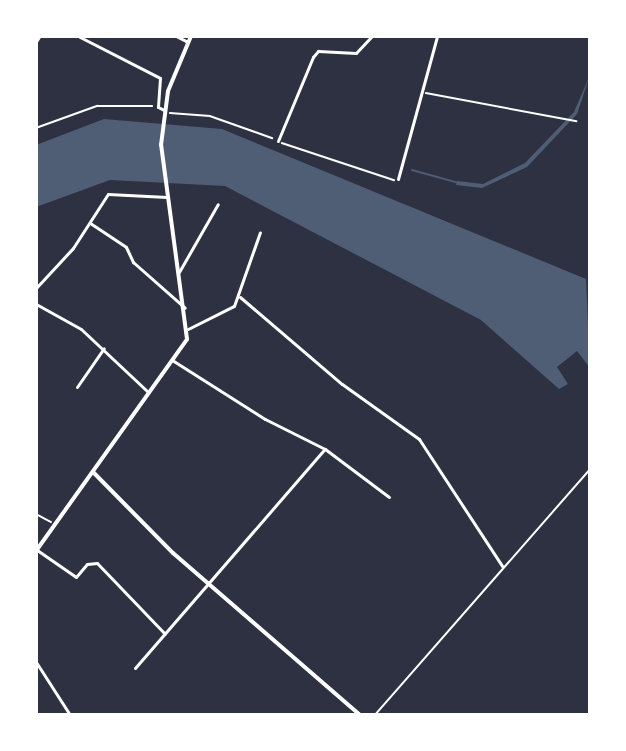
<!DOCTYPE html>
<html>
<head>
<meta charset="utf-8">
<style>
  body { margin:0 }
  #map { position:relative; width:626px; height:751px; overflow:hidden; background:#2d3142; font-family:"IBM Plex Sans",sans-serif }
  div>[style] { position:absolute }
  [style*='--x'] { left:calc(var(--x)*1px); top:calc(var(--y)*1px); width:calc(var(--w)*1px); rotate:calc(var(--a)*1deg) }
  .water>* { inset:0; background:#4f5d75 }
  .stream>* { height:2px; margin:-1px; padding:0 1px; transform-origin:1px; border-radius:1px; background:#4f5d75 }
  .path>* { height:1.5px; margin:-0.75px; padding:0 0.75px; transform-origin:0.75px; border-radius:0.75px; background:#fff }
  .service>* { height:1.5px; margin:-0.75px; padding:0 0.75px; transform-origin:0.75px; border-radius:0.75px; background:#fff }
  .minor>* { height:3px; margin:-1.5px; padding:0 1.5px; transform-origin:1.5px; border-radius:1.5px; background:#fff }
  .tertiary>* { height:4px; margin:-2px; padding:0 2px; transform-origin:2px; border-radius:2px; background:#fff }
  .secondary>* { height:4px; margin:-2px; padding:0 2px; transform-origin:2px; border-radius:2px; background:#fff }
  span { translate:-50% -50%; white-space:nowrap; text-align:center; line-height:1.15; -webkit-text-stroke:4.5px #fff; paint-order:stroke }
  .frame { position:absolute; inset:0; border:38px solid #fff; pointer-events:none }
</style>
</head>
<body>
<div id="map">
  <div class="water">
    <i style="clip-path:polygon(590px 75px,577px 114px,527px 167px,482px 188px,456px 185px,457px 181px,483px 184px,525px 163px,574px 112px)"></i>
    <i style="clip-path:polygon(104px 119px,222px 129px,586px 279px,590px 368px,577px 351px,557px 367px,568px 384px,559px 389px,481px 320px,225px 186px,110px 180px,36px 207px,36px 145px)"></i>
  </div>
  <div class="stream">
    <i style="--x:587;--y:36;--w:3;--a:18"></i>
    <i style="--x:412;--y:170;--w:49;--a:15.5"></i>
  </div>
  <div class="path">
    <i style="--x:36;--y:44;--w:9;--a:-58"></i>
    <i style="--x:426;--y:93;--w:153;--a:10.6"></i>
    <i style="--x:170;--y:113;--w:40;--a:4.3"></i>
    <i style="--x:210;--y:116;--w:66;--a:19.5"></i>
    <i style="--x:36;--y:128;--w:65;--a:-19.8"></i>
    <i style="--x:97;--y:106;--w:55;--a:0"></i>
    <i style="--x:282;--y:143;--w:118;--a:18.3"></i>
    <i style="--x:36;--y:514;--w:17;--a:28"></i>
  </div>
  <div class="service">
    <i style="--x:375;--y:715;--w:327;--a:-48.8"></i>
  </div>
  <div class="minor">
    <i style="--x:78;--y:36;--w:92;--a:27.1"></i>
    <i style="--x:160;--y:78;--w:29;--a:94"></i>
    <i style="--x:158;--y:107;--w:7;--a:27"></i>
    <i style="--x:176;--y:36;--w:13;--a:27"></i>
    <i style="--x:278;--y:141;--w:91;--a:-67.4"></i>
    <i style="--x:313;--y:57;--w:8;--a:-50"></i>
    <i style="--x:318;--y:51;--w:38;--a:3"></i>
    <i style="--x:356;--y:53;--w:23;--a:-47"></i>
    <i style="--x:398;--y:179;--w:148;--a:-74.7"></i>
    <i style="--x:90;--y:223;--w:43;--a:33.7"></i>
    <i style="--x:126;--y:247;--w:17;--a:65"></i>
    <i style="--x:133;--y:262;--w:69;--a:41.5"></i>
    <i style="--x:179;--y:272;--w:78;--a:-60.2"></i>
    <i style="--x:36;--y:288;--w:54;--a:-47.2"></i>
    <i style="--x:73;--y:248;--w:64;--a:-57.1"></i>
    <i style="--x:108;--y:194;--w:59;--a:2.9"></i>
    <i style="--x:240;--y:297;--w:134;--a:40.5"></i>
    <i style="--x:342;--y:384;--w:95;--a:35.5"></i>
    <i style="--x:419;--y:439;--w:152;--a:56.8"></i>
    <i style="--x:36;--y:304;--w:51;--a:29.1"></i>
    <i style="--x:81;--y:329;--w:92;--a:43.2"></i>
    <i style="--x:188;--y:329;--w:51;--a:-26.6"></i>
    <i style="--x:234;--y:306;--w:78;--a:-70.6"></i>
    <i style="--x:172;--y:360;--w:110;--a:32.4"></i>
    <i style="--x:265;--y:419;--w:67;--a:26.6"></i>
    <i style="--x:325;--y:449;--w:80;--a:36.9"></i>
    <i style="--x:77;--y:387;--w:47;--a:-55.3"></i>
    <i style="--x:37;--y:550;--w:47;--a:34.7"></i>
    <i style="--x:76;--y:577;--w:17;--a:-50"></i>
    <i style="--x:87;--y:564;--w:10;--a:-6"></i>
    <i style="--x:97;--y:563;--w:98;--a:46.2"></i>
    <i style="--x:36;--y:662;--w:63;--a:57.3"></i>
    <i style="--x:135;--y:668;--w:290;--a:-49.1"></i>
  </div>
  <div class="tertiary">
    <i style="--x:93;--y:472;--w:114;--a:45.4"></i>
    <i style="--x:173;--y:553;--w:247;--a:40.9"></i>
  </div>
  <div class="secondary">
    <i style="--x:36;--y:551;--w:260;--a:-54.5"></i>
    <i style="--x:187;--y:339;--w:196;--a:-97.6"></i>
    <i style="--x:161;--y:145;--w:54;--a:-82.6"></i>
    <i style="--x:168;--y:91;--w:60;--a:-67.3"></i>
  </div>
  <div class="frame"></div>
</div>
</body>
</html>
